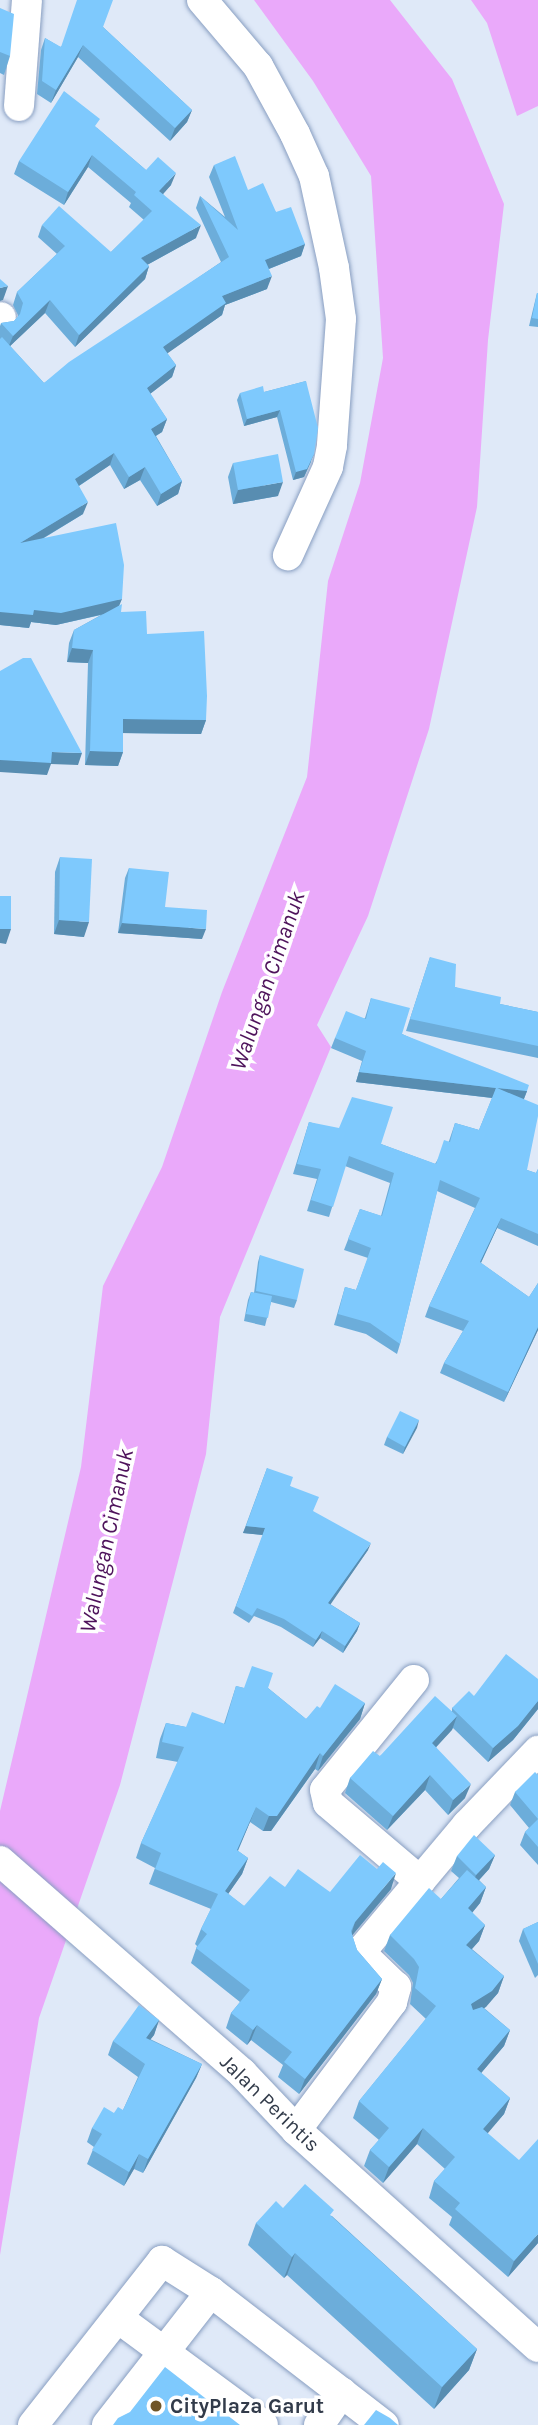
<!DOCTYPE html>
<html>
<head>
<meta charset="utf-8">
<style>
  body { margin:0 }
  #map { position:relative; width:538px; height:2425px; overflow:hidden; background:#dfe9f8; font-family:Karla,sans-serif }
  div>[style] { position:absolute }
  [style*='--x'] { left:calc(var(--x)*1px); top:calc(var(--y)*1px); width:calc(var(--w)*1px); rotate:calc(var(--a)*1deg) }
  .water>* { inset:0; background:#eaa9fa }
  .roads { filter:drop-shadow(0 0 2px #889ec1) drop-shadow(0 0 2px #889ec1) }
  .minor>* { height:30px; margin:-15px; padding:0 15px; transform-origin:15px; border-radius:15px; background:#fff }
  .wall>* { inset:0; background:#6cadda }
  .shaded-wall>* { inset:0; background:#588db1 }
  .building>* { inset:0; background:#7ec9fd }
  .dots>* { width:19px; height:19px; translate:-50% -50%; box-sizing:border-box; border:4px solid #fff; border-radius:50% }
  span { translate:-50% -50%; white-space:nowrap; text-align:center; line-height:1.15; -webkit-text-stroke:7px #fff; paint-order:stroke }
  .street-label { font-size:21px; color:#323b4a }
  .poi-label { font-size:21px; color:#323b4a; font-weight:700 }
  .left { translate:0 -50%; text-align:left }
  .water-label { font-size:23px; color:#4e135b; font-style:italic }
</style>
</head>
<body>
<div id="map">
  <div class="water">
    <i style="clip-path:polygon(254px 0,390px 0,452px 79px,504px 204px,488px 340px,477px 507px,429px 729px,368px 916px,317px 1025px,331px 1047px,220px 1317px,206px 1454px,120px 1785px,39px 2018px,0 2255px,0 1811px,81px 1467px,103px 1286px,162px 1167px,222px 992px,307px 777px,328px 581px,360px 483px,383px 358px,371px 176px,313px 81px)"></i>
    <i style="clip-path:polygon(471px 0,538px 0,538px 106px,517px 116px,487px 23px)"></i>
  </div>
  <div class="roads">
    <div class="minor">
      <i style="--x:202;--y:0;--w:87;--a:49.7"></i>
      <i style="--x:258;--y:66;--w:77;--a:61.4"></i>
      <i style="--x:295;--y:134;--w:46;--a:65.7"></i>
      <i style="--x:314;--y:176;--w:94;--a:77.7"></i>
      <i style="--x:334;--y:268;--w:51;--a:82.2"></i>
      <i style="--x:341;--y:319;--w:127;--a:94.1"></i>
      <i style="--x:332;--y:446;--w:21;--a:101"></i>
      <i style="--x:328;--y:467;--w:97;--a:114.4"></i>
      <i style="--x:19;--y:106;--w:106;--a:-85.7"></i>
      <i style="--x:0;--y:319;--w:2;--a:-63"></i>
      <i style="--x:414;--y:1680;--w:141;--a:129"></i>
      <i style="--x:325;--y:1790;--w:13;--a:77"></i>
      <i style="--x:328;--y:1803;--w:121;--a:40.3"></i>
      <i style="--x:0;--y:1861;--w:322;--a:41.2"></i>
      <i style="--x:242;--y:2073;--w:79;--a:46.5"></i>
      <i style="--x:296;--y:2130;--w:325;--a:41.9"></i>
      <i style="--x:296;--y:2130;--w:160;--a:-53.1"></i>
      <i style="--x:392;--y:2002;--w:16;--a:-75"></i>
      <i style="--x:396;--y:1987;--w:40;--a:-136"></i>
      <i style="--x:367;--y:1959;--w:11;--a:-112"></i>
      <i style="--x:363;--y:1949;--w:162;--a:-50"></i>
      <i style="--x:467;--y:1825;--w:103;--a:-46.2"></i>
      <i style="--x:118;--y:2318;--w:180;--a:36.4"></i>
      <i style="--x:33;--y:2425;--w:209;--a:-51.8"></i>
      <i style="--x:162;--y:2261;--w:58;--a:32.3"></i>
      <i style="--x:211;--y:2292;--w:218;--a:37.6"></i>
      <i style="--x:107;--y:2425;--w:169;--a:-52"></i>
      <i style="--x:319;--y:2425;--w:40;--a:-55.1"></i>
    </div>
  </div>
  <div class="wall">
    <i style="clip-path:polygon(0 8px,10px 56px,4px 75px,0 73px)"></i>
    <i style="clip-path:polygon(103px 27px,192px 110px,187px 122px,170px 141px,78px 57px,51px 103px,37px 94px,41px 50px,45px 38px,60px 47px)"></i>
    <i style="clip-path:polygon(97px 128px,146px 170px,171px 185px,163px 194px,196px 238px,147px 265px,149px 266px,145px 279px,75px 347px,45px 313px,10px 346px,44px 383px,221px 262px,196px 208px,200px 196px,225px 217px,209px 177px,214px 165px,276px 212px,305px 244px,301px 256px,269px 269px,267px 289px,225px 305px,222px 315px,167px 353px,176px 365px,172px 377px,150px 394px,167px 419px,162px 432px,156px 436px,182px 481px,178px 494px,157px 506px,140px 480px,124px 489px,110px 465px,79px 486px,83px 514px,44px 538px,119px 605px,121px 612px,147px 634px,206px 720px,201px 734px,123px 733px,123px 752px,118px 766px,85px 765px,88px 663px,67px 662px,69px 643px,74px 630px,101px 615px,56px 625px,31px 622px,29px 628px,0 625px,0 326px,1px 323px,14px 321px,18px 317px,18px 315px,13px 305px,17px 292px,57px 254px,38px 237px,42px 225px,111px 252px,144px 220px,129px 207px,131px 203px,88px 167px,64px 205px,14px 174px,19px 161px)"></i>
    <i style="clip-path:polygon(537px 293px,538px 293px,538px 327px,529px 326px)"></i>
    <i style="clip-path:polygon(306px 381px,311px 462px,304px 477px,293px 480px,277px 417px,244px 426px,237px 400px,240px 393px,264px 392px)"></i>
    <i style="clip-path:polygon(233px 463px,278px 496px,233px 504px,228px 477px)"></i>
    <i style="clip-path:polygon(60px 857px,84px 937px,54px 934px,55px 872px)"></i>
    <i style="clip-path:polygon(129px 868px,165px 907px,202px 939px,118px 933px,125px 878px)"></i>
    <i style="clip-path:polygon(430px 957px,455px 987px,500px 1004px,538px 1012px,538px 1058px,406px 1031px)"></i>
    <i style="clip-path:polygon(371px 998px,402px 1034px,527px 1091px,524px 1099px,527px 1170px,536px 1173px,538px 1169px,538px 1246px,497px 1228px,481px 1263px,529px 1297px,538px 1283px,538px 1330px,504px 1402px,440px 1373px,444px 1363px,463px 1331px,425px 1317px,429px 1306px,475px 1208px,437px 1191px,400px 1344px,397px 1354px,366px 1334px,334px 1325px,345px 1287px,356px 1290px,368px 1258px,344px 1250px,360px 1209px,381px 1216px,390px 1183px,345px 1166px,329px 1217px,307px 1211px,317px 1179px,293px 1174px,309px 1122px,381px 1144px,435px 1164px,449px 1141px,455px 1123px,479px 1130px,492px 1098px,356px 1082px,362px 1061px,331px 1048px,335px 1038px,365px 1018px)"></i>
    <i style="clip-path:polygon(260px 1255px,297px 1300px,294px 1308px,271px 1302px,265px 1326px,244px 1321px,248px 1300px,251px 1292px,254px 1293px,258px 1262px)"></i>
    <i style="clip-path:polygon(419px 1420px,403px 1454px,384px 1445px,387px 1437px)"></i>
    <i style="clip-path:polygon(267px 1468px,290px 1486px,313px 1512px,368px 1550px,330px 1604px,360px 1623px,357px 1631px,343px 1653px,320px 1638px,313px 1647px,281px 1627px,254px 1616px,249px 1623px,233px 1613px,263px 1535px,243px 1533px)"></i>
    <i style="clip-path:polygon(538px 1679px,538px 1709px,513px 1740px,488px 1762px,453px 1728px,436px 1747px,465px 1798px,448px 1815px,425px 1790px,387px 1830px,345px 1793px,350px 1778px,380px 1756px,452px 1711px,452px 1708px,474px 1696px)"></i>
    <i style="clip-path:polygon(236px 1686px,244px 1688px,268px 1688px,306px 1719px,320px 1708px,365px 1703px,360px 1719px,318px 1771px,315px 1769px,271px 1831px,263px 1831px,250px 1822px,238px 1851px,248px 1858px,242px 1874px,228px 1894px,244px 1906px,285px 1887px,330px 1892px,391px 1889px,352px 1935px,357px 1950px,382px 1979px,376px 1994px,299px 2094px,278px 2077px,283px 2065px,251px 2040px,247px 2045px,226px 2028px,231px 2013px,240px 2002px,191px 1963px,197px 1946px,195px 1944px,201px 1929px,211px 1909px,149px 1884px,155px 1868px,136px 1858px,141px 1843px,178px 1762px,156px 1758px,160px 1739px,166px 1723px,186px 1727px,224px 1724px)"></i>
    <i style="clip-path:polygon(538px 1775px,538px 1865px,520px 1845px,525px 1832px,529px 1828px,510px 1805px,515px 1792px)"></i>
    <i style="clip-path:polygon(495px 1855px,489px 1869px,479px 1880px,486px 1887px,480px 1903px,472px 1913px,485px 1925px,479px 1941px,472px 1949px,504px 1976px,498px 1993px,484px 2008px,510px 2030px,504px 2046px,481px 2073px,510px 2098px,504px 2114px,487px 2133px,538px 2243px,508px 2277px,449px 2225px,452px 2217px,429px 2198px,434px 2181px,445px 2169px,417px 2144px,383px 2183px,364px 2166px,370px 2150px,379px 2140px,353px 2118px,359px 2101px,426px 2019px,410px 2004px,413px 1983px,409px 1975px,384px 1951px,390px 1935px,441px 1899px,459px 1878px,451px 1871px,457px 1856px)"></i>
    <i style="clip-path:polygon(538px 1922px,538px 1975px,535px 1978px,519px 1941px,523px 1929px)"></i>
    <i style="clip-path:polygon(159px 2020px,154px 2035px,150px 2039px,202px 2064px,196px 2078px,143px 2173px,134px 2169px,124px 2186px,87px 2164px,94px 2147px,87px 2142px,92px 2128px,114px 2113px,123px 2110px,138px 2077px,108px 2055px,113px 2041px)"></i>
    <i style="clip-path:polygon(283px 2208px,332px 2216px,477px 2349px,469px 2370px,434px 2409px,287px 2275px,284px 2278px,248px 2245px,256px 2223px)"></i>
  </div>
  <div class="shaded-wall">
    <i style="clip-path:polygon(83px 45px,78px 57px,51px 103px,56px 90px)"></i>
    <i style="clip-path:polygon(192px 110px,187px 122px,170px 141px,175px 128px)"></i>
    <i style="clip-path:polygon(92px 155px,88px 167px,64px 205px,68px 192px)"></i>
    <i style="clip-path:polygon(176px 173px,171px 185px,155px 203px,159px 191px)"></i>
    <i style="clip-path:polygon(201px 225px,196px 238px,136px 271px,141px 258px)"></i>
    <i style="clip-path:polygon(305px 244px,301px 256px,261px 272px,265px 260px)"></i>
    <i style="clip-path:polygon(149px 266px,145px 279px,75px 347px,79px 335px)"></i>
    <i style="clip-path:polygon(272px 276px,267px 289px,225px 305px,222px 315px,158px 360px,163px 347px,222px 296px)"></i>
    <i style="clip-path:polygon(8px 286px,3px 300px,0 301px,0 288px)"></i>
    <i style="clip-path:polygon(50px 300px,45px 313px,8px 348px,13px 336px)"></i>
    <i style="clip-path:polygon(176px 365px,172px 377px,142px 400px,147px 388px)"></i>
    <i style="clip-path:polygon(280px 410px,277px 417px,244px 426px,247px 419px)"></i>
    <i style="clip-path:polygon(167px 419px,162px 432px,147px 441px,151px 429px)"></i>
    <i style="clip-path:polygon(114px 453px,110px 465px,71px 491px,75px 479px)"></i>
    <i style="clip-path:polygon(314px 454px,304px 477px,293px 480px,296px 472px)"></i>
    <i style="clip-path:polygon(145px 467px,140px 480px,124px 489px,129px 477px)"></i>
    <i style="clip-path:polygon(182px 481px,178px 494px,157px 506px,161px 494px)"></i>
    <i style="clip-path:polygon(283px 482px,278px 496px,233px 504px,238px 490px)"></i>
    <i style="clip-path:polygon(88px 502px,83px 514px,15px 555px,20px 543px)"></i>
    <i style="clip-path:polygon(122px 599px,117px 611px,56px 625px,31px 622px,29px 628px,0 625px,0 612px,34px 610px)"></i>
    <i style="clip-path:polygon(72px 648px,93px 650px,88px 663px,67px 662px)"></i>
    <i style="clip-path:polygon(123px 719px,206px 720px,201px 734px,118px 733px)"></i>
    <i style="clip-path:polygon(90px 751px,123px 752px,118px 766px,85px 765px)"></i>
    <i style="clip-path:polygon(52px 752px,82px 753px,78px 765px,51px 764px,47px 775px,0 772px,0 760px)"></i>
    <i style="clip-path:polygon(59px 920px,89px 922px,84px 937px,54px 934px)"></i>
    <i style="clip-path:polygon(122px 923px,206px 929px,202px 939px,118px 933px)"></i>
    <i style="clip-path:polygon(0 929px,11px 929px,6px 944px,0 943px)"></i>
    <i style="clip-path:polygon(359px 1072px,496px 1088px,493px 1098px,356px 1082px)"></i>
    <i style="clip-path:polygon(497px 1088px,527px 1091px,523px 1101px)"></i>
    <i style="clip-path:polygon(501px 1218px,497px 1228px,476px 1273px,480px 1262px)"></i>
    <i style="clip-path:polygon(538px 1327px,538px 1330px,504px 1402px,508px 1392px)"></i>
    <i style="clip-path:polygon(419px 1420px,417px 1428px,403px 1454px,405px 1447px)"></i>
    <i style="clip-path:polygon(246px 1526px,265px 1528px,263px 1535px,243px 1533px)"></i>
    <i style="clip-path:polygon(371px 1543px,368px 1550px,326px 1611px,328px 1603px)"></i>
    <i style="clip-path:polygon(360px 1623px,357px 1631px,343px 1653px,345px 1646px)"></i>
    <i style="clip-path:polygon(322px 1631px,320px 1638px,313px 1647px,316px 1640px)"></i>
    <i style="clip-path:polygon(538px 1701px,538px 1709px,513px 1740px,488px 1762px,493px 1748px)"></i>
    <i style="clip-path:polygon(365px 1703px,360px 1719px,318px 1771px,323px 1756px)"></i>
    <i style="clip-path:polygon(457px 1716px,452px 1730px,427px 1757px,432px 1743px)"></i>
    <i style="clip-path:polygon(320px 1753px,315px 1769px,271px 1831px,263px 1831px,269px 1816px)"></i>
    <i style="clip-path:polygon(430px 1775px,425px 1790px,387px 1830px,393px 1816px)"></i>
    <i style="clip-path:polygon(471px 1784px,465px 1798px,448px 1815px,453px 1800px)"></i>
    <i style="clip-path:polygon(256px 1807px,250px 1822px,231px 1866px,237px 1850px)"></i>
    <i style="clip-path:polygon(495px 1855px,489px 1869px,471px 1889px,476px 1875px)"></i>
    <i style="clip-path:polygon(248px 1858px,242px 1874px,219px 1907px,225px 1891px)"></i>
    <i style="clip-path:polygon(396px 1873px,391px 1889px,350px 1938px,355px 1922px)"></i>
    <i style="clip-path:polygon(486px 1887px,480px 1903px,462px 1925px,468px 1908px)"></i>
    <i style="clip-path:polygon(485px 1925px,479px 1941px,461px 1961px,466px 1945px)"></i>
    <i style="clip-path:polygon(504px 1976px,498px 1993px,486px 2007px,465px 2020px,471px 2004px)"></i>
    <i style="clip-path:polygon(382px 1979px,376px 1994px,299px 2094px,305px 2079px)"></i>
    <i style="clip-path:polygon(159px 2020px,154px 2035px,141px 2052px,146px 2038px)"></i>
    <i style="clip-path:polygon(257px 2025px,251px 2040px,247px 2045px,253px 2030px)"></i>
    <i style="clip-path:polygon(510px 2030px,504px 2046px,471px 2085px,477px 2069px)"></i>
    <i style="clip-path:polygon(202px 2064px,196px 2078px,143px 2173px,148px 2159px)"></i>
    <i style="clip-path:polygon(510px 2098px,504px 2114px,477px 2146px,483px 2129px)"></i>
    <i style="clip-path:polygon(423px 2128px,417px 2144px,383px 2183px,389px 2167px)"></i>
    <i style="clip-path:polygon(139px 2154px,134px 2169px,124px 2186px,129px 2172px)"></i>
    <i style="clip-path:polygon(538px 2234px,538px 2243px,508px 2277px,514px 2261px)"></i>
    <i style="clip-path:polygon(295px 2253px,287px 2275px,284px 2278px,292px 2257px)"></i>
    <i style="clip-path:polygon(477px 2349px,469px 2370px,434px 2409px,442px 2387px)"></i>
  </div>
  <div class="building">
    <i style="clip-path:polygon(77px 0,113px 0,103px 27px,192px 110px,175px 128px,83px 45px,56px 90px,42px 81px,45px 38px,61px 47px)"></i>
    <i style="clip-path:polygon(0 8px,14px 14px,10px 56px,0 52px)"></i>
    <i style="clip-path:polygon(64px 91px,100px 119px,95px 126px,146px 170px,158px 157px,176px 173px,159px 191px,201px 225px,141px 258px,149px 266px,79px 335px,50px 300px,13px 336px,1px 323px,14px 321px,20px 314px,23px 303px,17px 292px,65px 246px,42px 225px,59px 206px,111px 252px,152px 211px,134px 195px,136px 192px,92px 155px,68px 192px,19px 161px)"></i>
    <i style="clip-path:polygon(235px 156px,248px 190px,263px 183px,276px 212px,291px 207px,305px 244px,265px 260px,272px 276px,222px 296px,226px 303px,163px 347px,176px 365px,147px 388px,167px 419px,151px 429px,182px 481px,161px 494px,145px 467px,129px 477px,114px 453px,75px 479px,88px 502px,20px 543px,116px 523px,124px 565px,122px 599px,61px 613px,34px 610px,33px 615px,0 612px,0 339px,2px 337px,44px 383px,69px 362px,229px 257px,200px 196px,238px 230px,214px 165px)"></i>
    <i style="clip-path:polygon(0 279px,8px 286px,0 288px)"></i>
    <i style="clip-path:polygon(537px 293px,538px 293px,538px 319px,532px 318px)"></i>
    <i style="clip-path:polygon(306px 381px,318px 428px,314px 454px,307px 469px,296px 472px,280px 410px,247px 419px,240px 393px,263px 386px,264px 392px)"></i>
    <i style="clip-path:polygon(278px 454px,283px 482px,238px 490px,233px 463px)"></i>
    <i style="clip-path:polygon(122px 604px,121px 612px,146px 611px,147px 634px,204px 631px,207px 696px,206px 720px,123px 719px,123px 752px,90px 751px,93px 650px,72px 648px,74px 630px)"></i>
    <i style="clip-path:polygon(23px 658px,31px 658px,82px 753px,52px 752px,51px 763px,0 760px,0 671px)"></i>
    <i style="clip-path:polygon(60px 857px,92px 859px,89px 922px,59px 920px)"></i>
    <i style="clip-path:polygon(129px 868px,169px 872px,165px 907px,207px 910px,206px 929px,122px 923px)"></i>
    <i style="clip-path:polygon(0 896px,11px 896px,11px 929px,0 929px)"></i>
    <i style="clip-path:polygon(430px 957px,456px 964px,455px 987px,501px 997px,500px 1004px,538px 1012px,538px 1046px,410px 1019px)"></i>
    <i style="clip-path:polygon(371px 998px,410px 1008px,402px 1034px,529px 1085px,527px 1091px,497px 1088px,538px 1105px,538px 1116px,527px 1170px,536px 1173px,538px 1169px,538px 1234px,501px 1218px,480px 1262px,529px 1297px,538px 1283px,538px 1327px,508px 1392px,444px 1363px,469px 1321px,429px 1306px,480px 1198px,440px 1180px,400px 1344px,370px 1323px,338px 1314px,345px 1287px,356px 1290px,371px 1248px,348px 1239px,360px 1209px,382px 1216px,394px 1173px,349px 1156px,333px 1207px,311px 1200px,321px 1169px,297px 1164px,309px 1122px,339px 1128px,352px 1097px,393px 1107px,381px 1144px,436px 1164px,444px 1140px,450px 1142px,455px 1123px,479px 1130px,496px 1088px,359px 1072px,366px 1051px,335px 1038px,346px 1011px,366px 1019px)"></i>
    <i style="clip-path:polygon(260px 1255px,304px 1269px,297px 1300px,256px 1291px)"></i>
    <i style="clip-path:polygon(251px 1292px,272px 1296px,268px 1318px,246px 1314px)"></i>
    <i style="clip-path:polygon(400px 1411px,419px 1420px,405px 1447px,387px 1437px)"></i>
    <i style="clip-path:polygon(267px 1468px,293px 1477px,290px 1486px,319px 1497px,313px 1511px,371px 1543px,328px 1603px,360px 1623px,345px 1646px,322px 1631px,316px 1640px,284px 1619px,257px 1608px,252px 1616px,236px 1606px,265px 1528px,246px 1526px)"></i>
    <i style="clip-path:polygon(506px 1654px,538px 1679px,538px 1701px,518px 1726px,493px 1748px,452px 1708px,469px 1691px,474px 1696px)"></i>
    <i style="clip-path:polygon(252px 1666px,273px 1673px,268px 1688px,306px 1719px,317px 1706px,320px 1708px,335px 1684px,365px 1703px,323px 1756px,320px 1753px,277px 1816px,269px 1816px,256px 1807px,237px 1850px,248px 1858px,225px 1891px,244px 1906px,270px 1876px,285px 1887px,298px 1869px,330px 1892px,360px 1855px,377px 1869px,383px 1862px,396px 1873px,355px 1922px,351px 1931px,357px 1950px,382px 1979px,305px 2079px,284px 2062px,292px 2052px,257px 2025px,253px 2030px,231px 2013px,250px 1990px,196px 1948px,207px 1934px,201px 1929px,218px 1894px,155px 1869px,161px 1853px,141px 1843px,184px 1747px,162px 1742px,166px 1723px,186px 1727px,192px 1712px,225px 1724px,236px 1686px,244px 1688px)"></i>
    <i style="clip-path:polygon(435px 1696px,457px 1716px,432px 1743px,471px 1784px,453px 1800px,430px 1775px,393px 1816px,350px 1778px,373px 1751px,380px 1756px)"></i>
    <i style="clip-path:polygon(535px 1772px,538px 1775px,538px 1847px,525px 1832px,538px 1819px,515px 1792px)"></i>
    <i style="clip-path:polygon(474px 1835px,495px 1855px,476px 1875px,457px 1856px)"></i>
    <i style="clip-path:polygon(467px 1870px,486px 1887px,468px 1908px,485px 1925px,466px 1945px,504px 1976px,492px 1991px,471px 2004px,473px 2010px,482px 2007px,510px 2030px,477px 2069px,510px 2098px,483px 2129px,519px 2160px,538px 2139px,538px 2234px,514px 2261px,455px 2209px,460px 2203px,434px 2181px,455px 2157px,423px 2128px,389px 2167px,370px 2150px,389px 2128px,359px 2101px,436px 2006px,415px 1988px,419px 1967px,414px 1959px,390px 1935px,429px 1888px,441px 1899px)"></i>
    <i style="clip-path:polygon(538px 1922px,538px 1964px,523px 1929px)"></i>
    <i style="clip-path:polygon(139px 2005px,159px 2020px,146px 2038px,202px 2064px,148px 2159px,139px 2154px,129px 2172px,92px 2150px,102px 2134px,92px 2128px,104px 2107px,114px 2113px,118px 2107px,123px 2110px,145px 2064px,113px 2041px)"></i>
    <i style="clip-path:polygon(305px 2184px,334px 2210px,330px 2215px,477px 2349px,442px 2387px,295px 2253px,292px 2257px,256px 2223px,276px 2201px,283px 2208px)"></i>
    <i style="clip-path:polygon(165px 2367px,240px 2425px,113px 2425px,118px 2418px,130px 2412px)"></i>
    <i style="clip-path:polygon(376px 2410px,390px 2418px,398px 2425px,364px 2425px)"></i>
  </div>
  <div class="dots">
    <i style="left:156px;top:2406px;background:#705527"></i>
  </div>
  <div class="street-label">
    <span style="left:270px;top:2103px;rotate:44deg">Jalan Perintis</span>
  </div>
  <div class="poi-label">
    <span class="left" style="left:170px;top:2406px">CityPlaza Garut</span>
  </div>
  <div class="water-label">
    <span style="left:268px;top:981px;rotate:-71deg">Walungan Cimanuk</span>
    <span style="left:107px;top:1541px;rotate:-78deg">Walungan Cimanuk</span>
  </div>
</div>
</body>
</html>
